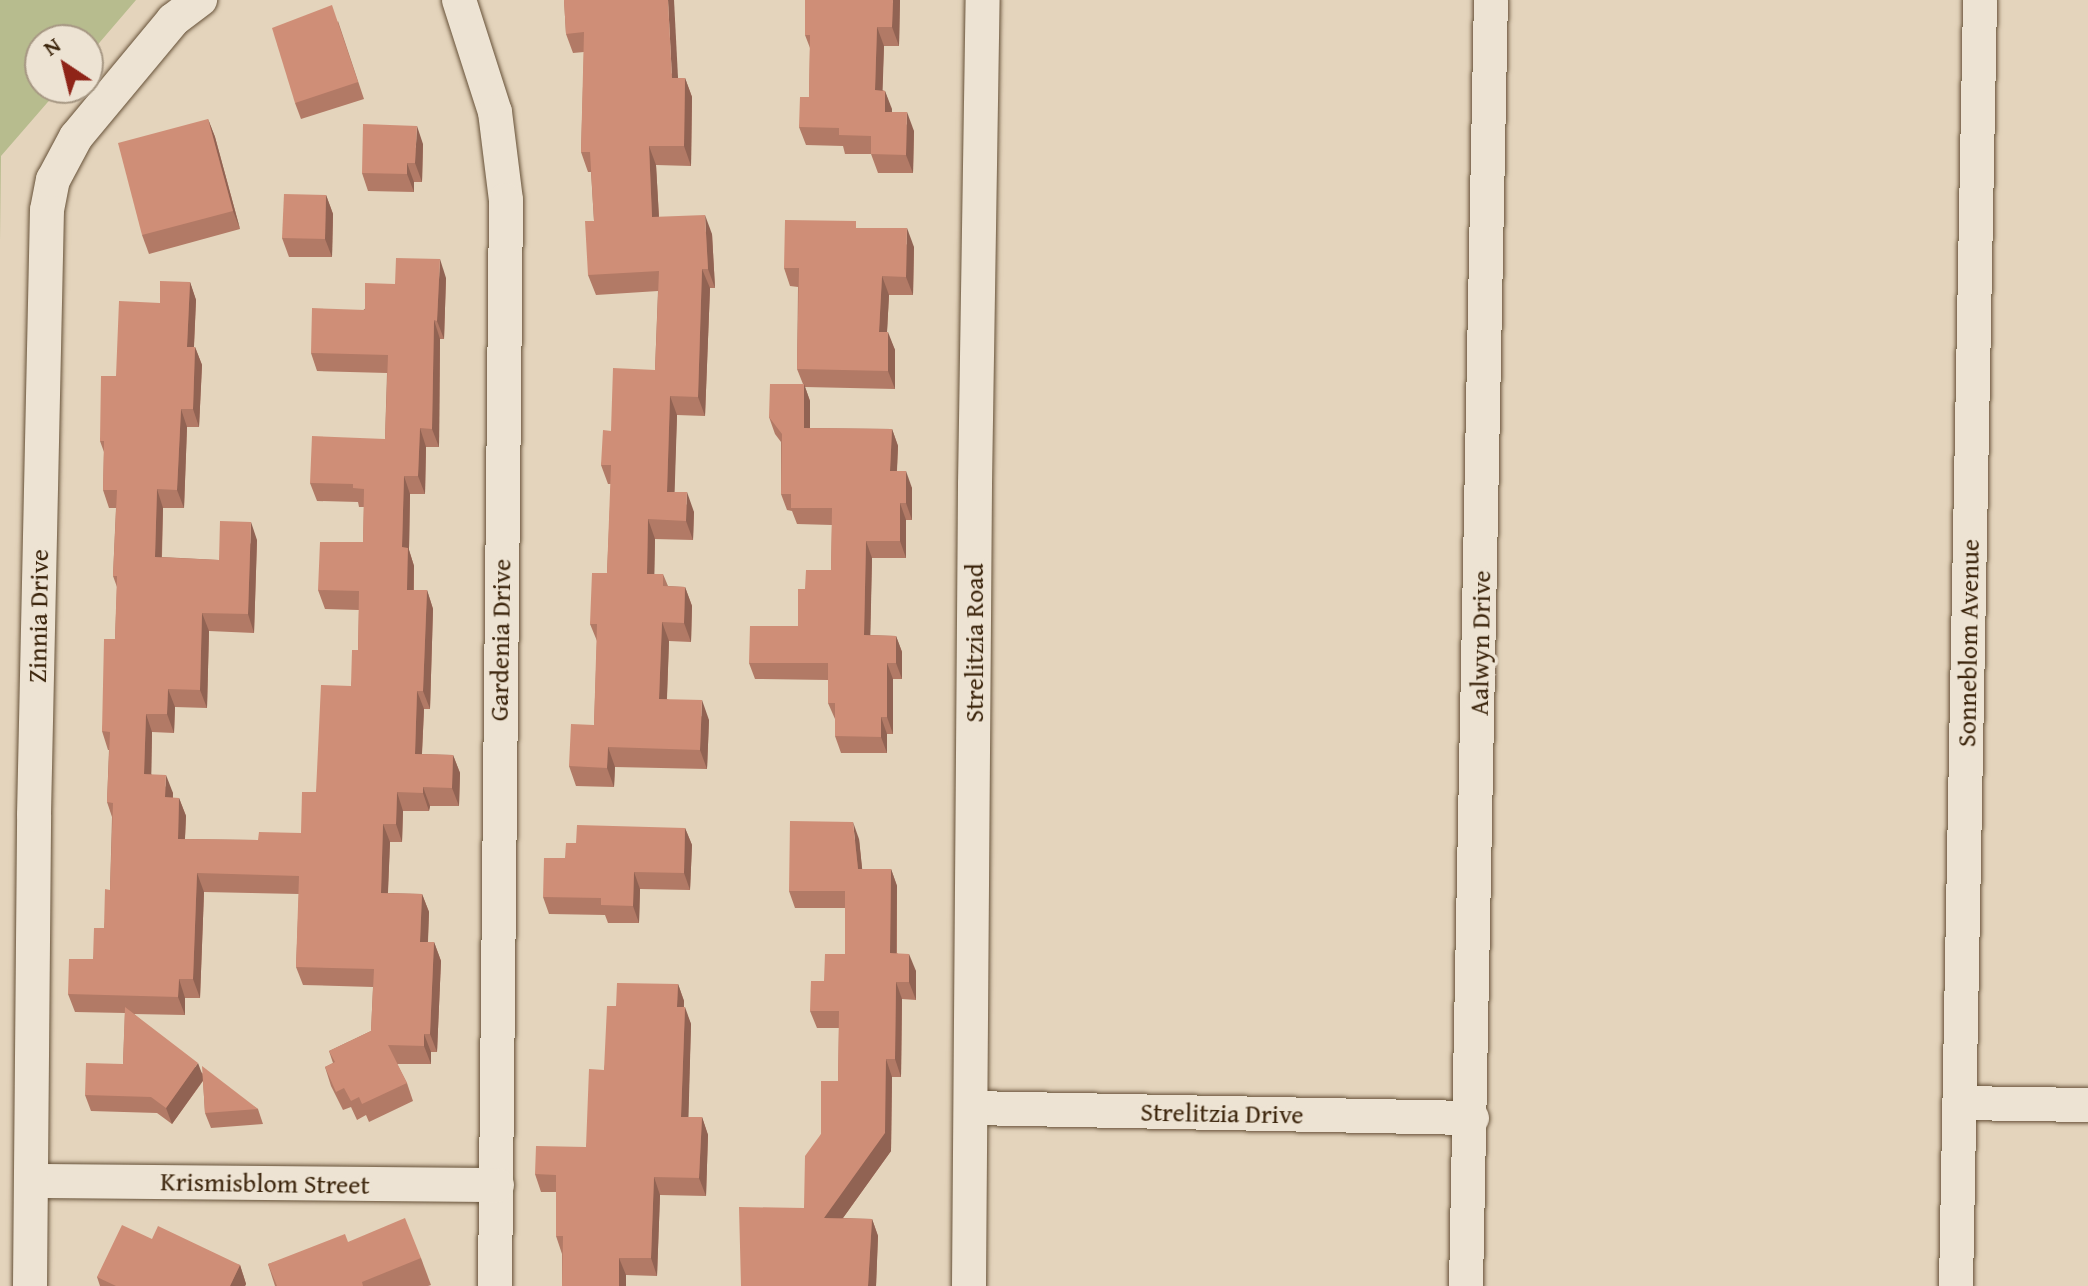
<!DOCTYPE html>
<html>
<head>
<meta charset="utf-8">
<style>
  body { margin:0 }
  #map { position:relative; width:2088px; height:1286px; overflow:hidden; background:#e4d4bc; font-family:"Gentium Book Plus",serif }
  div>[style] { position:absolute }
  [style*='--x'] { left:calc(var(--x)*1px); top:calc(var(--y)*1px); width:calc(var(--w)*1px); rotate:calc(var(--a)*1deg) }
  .green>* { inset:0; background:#b7bc8e }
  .roads { filter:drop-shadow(0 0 2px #665138) drop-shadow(0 0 2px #665138) }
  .minor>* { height:34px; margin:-17px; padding:0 17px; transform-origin:17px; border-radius:17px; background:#ede3d3 }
  .wall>* { inset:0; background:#b27a66 }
  .shaded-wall>* { inset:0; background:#916353 }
  .building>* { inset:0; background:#cf8e77 }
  span { translate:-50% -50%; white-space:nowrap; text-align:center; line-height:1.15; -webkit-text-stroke:7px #ede3d3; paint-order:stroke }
  .street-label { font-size:26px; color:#3c250c }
  .north { position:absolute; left:24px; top:24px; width:80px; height:80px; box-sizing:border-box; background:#ede3d3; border:2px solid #a69783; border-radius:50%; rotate:325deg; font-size:22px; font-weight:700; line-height:32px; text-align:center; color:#3c250c }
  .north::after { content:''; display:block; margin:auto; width:28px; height:36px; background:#8f2418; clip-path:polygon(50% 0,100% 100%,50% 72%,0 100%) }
</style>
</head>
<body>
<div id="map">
  <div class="green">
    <i style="clip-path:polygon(0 0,136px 0,88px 56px,88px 40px,40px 40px,40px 88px,60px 88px,1px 156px,0 242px)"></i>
  </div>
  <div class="roads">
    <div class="minor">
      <i style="--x:459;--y:0;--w:118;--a:72.2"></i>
      <i style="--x:495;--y:112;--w:89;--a:82.9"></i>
      <i style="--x:506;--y:200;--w:1086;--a:90.58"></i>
      <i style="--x:1960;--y:1103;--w:128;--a:0.9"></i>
      <i style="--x:972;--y:1108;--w:500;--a:1.15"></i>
      <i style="--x:33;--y:1181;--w:464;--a:0.5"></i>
      <i style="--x:30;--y:1286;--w:471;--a:-89.5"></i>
      <i style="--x:34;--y:815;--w:605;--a:-88.77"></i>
      <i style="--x:47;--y:210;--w:31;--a:-79"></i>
      <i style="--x:53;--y:180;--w:49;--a:-61.9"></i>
      <i style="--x:76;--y:137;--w:152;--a:-50.3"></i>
      <i style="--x:173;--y:20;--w:34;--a:-37"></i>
      <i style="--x:969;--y:1286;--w:802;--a:-89.57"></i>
      <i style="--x:975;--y:484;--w:484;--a:-89.1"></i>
      <i style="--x:1466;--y:1286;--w:1286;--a:-88.89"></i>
      <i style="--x:1956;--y:1286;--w:1286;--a:-88.93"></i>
    </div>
  </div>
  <div class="wall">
    <i style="clip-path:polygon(564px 0,678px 78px,685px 78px,692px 97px,691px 166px,656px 165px,659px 217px,712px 234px,715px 288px,710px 288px,705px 416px,677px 415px,674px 492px,694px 512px,693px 540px,655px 539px,654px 574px,663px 574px,668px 586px,685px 587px,692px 606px,691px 642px,669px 641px,667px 699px,709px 720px,707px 769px,615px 767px,614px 787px,576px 786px,569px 766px,594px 725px,597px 641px,590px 624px,607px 573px,611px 484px,608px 484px,601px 465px,611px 431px,655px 370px,658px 291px,596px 295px,588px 275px,594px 221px,591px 172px,588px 172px,581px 152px,584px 52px,573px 53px,566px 34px)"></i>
    <i style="clip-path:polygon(900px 0,899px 46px,884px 46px,882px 90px,885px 91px,892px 112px,914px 131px,913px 173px,878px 173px,871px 154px,845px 154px,843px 146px,806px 145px,799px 127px,809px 97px,810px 48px,805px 35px)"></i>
    <i style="clip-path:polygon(338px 21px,364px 99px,301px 119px,295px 103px)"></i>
    <i style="clip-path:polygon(208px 119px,215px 137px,240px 229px,149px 254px,142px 235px)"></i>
    <i style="clip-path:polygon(423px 144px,422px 182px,414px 182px,414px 192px,368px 191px,362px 173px)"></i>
    <i style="clip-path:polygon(326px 195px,333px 214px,332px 257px,289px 257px,282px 238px)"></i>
    <i style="clip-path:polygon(859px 228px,914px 247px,913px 295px,889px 295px,887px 332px,895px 350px,895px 389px,805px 387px,810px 401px,810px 428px,892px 429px,898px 446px,897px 471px,912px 488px,912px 520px,906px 520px,906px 558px,872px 558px,870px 635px,896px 636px,902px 652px,902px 679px,893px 679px,893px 734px,887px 734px,887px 753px,841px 753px,835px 736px,835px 719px,828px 703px,828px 680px,755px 679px,749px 663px,798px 626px,805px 589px,831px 570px,832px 525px,797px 524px,792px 511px,787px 510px,781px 494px,781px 442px,775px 434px,769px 417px,803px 384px,797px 369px,798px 287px,790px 286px,784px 268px)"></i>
    <i style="clip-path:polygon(446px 278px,444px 339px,440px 339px,439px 447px,426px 447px,425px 494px,410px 494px,409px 550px,414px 566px,414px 590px,427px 590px,433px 609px,430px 709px,424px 709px,422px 754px,453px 755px,460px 773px,459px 806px,430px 806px,429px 811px,403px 811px,402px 842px,390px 842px,388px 893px,422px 894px,429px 912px,428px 942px,434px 942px,441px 961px,437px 1052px,431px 1052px,431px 1064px,397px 1064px,407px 1083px,413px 1101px,369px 1122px,366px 1115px,357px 1120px,351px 1107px,343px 1110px,331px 1086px,325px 1067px,333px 1063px,329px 1051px,371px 1031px,373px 987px,303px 985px,296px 967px,299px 894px,204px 892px,200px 998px,185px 998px,185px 1015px,134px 1014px,202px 1073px,258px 1109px,263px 1124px,211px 1128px,205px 1113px,203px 1081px,172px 1124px,157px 1113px,91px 1111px,85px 1095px,123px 1064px,125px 1013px,75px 1012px,68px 994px,93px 959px,104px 928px,110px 890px,112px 817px,107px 802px,109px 750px,108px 750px,102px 731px,115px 639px,117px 587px,113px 576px,116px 508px,109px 508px,103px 490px,104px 452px,100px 441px,116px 376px,160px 303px,190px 282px,196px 300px,194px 347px,195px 347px,202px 365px,199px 427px,187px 427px,184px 508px,163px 508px,162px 557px,219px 560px,257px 540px,254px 633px,209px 631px,207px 708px,175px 707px,174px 733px,152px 732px,151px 774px,173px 793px,173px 798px,179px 798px,186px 816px,185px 839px,258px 840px,301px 833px,316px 792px,351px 686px,358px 650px,359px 610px,325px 609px,318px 590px,363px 542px,364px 507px,359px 507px,358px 502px,317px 501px,310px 483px,385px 439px,387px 373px,317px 371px,311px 353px,395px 284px)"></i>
    <i style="clip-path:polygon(685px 828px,692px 845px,690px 890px,640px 889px,639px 923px,608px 923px,605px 915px,549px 914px,543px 897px,565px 858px,576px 843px)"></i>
    <i style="clip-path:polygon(859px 839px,862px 869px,891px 869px,897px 886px,897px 953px,916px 971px,916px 1000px,902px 999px,901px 1077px,892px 1077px,891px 1151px,843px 1218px,872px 1219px,878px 1236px,876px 1286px,741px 1286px,804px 1208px,821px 1134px,838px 1081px,839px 1028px,817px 1028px,810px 1011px,824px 981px,845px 954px,845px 908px,795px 908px,789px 891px)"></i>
    <i style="clip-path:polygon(678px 984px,684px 1001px,684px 1007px,691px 1024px,688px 1117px,702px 1117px,708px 1135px,706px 1196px,660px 1195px,657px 1276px,626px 1275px,626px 1286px,562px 1286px,562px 1254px,556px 1236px,556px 1192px,541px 1192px,535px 1174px,586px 1147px,604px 1070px,616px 1006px)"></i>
    <i style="clip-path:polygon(152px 1239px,240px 1265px,246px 1284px,245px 1286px,100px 1286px,97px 1277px)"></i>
    <i style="clip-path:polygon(348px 1242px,421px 1258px,431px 1285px,428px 1286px,275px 1286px,268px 1264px)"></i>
  </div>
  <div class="shaded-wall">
    <i style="clip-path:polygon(668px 0,674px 0,679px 97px,672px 78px)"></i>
    <i style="clip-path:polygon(893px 0,900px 0,899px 46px,892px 27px)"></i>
    <i style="clip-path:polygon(877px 27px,884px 46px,882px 109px,875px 90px)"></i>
    <i style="clip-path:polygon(685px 78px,692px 97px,691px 166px,684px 146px)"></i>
    <i style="clip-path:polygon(885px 91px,892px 109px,891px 131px,885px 112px)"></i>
    <i style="clip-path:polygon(907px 112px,914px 131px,913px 173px,906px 155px)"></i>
    <i style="clip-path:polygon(208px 119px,215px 137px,240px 229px,233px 211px)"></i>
    <i style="clip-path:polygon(417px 126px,423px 144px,422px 182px,415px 163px)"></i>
    <i style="clip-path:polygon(649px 146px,656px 165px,660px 237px,652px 217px)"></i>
    <i style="clip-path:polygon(407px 163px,414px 182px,414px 192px,407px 174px)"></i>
    <i style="clip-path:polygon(326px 195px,333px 214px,332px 257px,325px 239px)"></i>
    <i style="clip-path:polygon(705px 215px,712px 234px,715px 288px,708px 269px)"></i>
    <i style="clip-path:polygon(907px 228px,914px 247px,913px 295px,906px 277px)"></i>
    <i style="clip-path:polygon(440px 259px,446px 278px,444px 339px,437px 321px)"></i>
    <i style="clip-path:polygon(702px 269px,710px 288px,705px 416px,698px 397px)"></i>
    <i style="clip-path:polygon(882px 276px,889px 295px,886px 350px,879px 332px)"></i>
    <i style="clip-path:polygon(190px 282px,196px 300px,193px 365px,187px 347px)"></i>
    <i style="clip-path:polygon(434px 320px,440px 339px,439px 447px,432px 429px)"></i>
    <i style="clip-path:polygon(888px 332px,895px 350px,895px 389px,888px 371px)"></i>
    <i style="clip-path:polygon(195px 347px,202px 365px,199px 427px,193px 409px)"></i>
    <i style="clip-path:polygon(804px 384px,810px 401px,810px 445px,804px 428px)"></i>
    <i style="clip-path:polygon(670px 396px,677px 415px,674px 511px,667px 492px)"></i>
    <i style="clip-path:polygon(181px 409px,187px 427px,184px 508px,177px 490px)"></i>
    <i style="clip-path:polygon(420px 428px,426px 447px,425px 494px,418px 476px)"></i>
    <i style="clip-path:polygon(892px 429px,898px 446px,896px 487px,890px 471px)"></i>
    <i style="clip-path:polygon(906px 471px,912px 488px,912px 520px,906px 503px)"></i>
    <i style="clip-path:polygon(404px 476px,410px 494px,409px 550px,414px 566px,413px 608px,407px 590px,402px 547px)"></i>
    <i style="clip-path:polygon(157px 489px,163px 508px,161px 575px,155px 557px)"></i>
    <i style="clip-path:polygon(687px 492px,694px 512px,693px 540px,686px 521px)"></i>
    <i style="clip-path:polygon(900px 503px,906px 520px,906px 558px,900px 541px)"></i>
    <i style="clip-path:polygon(648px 519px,655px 539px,654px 593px,647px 574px)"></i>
    <i style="clip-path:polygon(251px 522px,257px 540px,254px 633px,248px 614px)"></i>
    <i style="clip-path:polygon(866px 541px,872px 558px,870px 652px,864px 635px)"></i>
    <i style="clip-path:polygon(685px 587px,692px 606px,691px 642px,684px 623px)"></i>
    <i style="clip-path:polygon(427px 590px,433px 609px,430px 709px,423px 691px)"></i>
    <i style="clip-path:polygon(202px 613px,209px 631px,207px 708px,200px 690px)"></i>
    <i style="clip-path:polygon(662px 622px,669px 641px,666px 719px,659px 699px)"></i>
    <i style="clip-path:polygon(896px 636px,902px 652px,902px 679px,896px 663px)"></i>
    <i style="clip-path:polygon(887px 663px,893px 679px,893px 734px,887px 717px)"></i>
    <i style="clip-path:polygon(168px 689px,175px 707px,174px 733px,167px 714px)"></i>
    <i style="clip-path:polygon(417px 691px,424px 709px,421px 772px,415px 754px)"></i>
    <i style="clip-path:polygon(702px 700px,709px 720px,707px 769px,700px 750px)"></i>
    <i style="clip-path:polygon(146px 714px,152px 732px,151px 792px,144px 774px)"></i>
    <i style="clip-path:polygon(881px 717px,887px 734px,887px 753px,881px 737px)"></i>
    <i style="clip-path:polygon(608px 747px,615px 767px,614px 787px,607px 768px)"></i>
    <i style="clip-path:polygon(453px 755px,460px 773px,459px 806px,452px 788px)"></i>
    <i style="clip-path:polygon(166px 775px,173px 793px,172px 816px,165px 797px)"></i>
    <i style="clip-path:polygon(423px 787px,430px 806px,429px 811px,423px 793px)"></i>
    <i style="clip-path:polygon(397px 792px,403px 811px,402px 842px,396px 824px)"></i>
    <i style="clip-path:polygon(179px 798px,186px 816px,184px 857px,178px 839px)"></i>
    <i style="clip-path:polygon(853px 822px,859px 839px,864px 886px,858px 869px)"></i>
    <i style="clip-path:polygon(383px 824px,390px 842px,387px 911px,381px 893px)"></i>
    <i style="clip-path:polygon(685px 828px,692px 845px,690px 890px,684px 873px)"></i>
    <i style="clip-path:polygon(891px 869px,897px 886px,896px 971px,890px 953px)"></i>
    <i style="clip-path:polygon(634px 872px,640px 889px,639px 923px,633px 906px)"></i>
    <i style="clip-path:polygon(197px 873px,204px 892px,200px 998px,193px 979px)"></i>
    <i style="clip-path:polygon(422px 894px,429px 912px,427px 960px,420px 942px)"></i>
    <i style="clip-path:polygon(434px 942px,441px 961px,437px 1052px,430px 1034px)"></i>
    <i style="clip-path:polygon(909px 954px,916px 971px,916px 1000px,909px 982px)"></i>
    <i style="clip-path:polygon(179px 979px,185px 998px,185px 1015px,178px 997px)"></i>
    <i style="clip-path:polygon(896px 982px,902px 999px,901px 1077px,895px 1059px)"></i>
    <i style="clip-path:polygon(678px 984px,684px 1001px,683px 1024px,677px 1007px)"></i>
    <i style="clip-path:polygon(685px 1007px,691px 1024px,688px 1134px,681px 1117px)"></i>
    <i style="clip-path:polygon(424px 1034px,431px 1052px,431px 1064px,424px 1046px)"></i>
    <i style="clip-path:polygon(886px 1059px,892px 1077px,891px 1151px,830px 1236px,824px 1218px)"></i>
    <i style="clip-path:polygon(198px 1063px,204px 1079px,172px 1124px,166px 1108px)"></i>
    <i style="clip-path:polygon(702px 1117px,708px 1135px,706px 1196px,699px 1178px)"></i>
    <i style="clip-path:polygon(654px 1177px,660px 1195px,657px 1276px,651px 1258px)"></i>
    <i style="clip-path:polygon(872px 1219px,878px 1236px,876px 1286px,868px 1286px)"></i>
    <i style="clip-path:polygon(619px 1258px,626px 1275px,626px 1286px,619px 1286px)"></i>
    <i style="clip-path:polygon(240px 1265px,246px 1284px,245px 1286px,230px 1286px)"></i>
  </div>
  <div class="building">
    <i style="clip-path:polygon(564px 0,668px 0,672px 78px,685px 78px,684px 146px,649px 146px,652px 217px,705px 215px,708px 269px,702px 269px,698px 397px,670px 396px,667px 492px,687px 492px,686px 521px,648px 519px,647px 574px,663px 574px,663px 586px,685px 587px,684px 623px,662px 622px,659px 699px,702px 700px,700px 750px,608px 747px,607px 768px,569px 766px,571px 724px,594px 725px,597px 624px,590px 624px,592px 573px,607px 573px,611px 465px,601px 465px,603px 430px,611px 431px,613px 368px,655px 370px,659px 271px,588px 275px,585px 221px,594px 221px,590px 152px,581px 152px,584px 32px,566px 34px)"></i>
    <i style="clip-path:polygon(805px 0,893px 0,892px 27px,877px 27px,875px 90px,885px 91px,885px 112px,907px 112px,906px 155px,871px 154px,871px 136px,839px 135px,839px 128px,799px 127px,800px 97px,809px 97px,810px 35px,805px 35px)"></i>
    <i style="clip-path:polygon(332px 5px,358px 82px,295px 103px,272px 28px)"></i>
    <i style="clip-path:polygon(208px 119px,233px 211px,142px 235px,118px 143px)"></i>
    <i style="clip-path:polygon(363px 124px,417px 126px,415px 163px,407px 163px,407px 174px,362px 173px)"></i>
    <i style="clip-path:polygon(284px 194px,326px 195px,325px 239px,282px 238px)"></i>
    <i style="clip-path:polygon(785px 220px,856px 221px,856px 228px,907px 228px,906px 277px,882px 276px,879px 332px,888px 332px,888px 371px,797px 369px,799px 268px,784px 268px)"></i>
    <i style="clip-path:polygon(396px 258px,440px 259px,437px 321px,434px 320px,432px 429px,420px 428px,418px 476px,404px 476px,402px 547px,408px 548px,407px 590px,427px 590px,423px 691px,417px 691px,415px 754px,453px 755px,452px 788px,423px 787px,423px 793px,397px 792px,396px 824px,383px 824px,381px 893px,422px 894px,420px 942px,434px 942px,430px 1034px,424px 1034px,424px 1046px,388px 1045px,407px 1083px,362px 1104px,359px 1097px,351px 1101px,344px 1088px,336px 1092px,325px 1067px,335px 1062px,329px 1051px,371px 1031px,374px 969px,296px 967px,299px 876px,197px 873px,193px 979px,179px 979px,178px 997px,68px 994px,69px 959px,93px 959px,94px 928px,104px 928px,105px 889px,110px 890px,113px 803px,107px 802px,110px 732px,102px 731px,104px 639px,115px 639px,117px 576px,113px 576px,117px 490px,103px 490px,104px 441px,100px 441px,101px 376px,116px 376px,119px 301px,160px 303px,160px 281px,190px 282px,187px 347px,195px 347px,193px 409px,181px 409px,177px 490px,157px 489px,155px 557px,219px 560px,220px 521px,251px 522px,248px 614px,202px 613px,200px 690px,168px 689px,167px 714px,146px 714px,144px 774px,166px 775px,165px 797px,179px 798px,178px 839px,258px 840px,259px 832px,301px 833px,302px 792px,316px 792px,321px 685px,351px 686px,352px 650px,358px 650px,359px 591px,318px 590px,320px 542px,363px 542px,364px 489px,353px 488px,353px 484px,310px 483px,312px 436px,385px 439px,388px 355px,311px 353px,312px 308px,365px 310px,365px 283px,395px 284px)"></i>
    <i style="clip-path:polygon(770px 384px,804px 384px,804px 428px,892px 429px,890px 471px,906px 471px,906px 503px,900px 503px,900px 541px,866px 541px,864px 635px,896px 636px,896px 663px,887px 663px,887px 717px,881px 717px,881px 737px,835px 736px,835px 703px,828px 703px,828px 663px,749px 663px,750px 626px,798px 626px,798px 589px,805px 589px,806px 570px,831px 570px,832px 508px,791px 508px,791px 494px,781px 494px,782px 434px,769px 417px)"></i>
    <i style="clip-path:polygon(790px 821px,853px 822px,858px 869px,891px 869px,890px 953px,909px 954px,909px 982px,896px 982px,895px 1059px,886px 1059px,885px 1133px,824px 1218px,872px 1219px,868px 1286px,741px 1286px,739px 1207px,804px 1208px,805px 1156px,821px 1134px,821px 1081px,838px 1081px,839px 1011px,810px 1011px,811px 981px,824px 981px,825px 954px,845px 954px,845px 891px,789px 891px)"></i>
    <i style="clip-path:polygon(577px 825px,685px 828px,684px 873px,634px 872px,633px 906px,601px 905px,601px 898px,543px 897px,544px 858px,565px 858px,566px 843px,576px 843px)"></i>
    <i style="clip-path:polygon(617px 983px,678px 984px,677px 1007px,685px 1007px,681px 1117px,702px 1117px,699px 1178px,654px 1177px,651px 1258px,619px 1258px,619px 1286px,562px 1286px,563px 1236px,556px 1236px,556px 1175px,535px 1174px,536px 1146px,586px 1147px,589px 1069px,604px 1070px,607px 1006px,616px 1006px)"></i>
    <i style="clip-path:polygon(125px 1007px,198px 1063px,166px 1108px,151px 1097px,85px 1095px,86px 1063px,123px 1064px)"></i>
    <i style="clip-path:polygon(202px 1066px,258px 1109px,205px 1113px)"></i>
    <i style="clip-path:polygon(405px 1218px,421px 1258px,362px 1282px,363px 1286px,277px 1286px,268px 1264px,345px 1234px,348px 1242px)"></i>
    <i style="clip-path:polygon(122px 1225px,152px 1239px,158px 1226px,240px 1265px,230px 1286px,116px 1286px,97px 1277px)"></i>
  </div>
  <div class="street-label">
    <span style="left:38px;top:616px;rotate:-89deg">Zinnia Drive</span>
    <span style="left:500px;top:640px;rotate:-89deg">Gardenia Drive</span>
    <span style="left:974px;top:643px;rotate:-90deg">Strelitzia Road</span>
    <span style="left:1480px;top:643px;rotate:-89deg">Aalwyn Drive</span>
    <span style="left:1968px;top:643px;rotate:-89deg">Sonneblom Avenue</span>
    <span style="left:1222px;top:1113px;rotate:1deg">Strelitzia Drive</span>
    <span style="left:265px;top:1183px;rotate:1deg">Krismisblom Street</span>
  </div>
  <div class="north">N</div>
</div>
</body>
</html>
